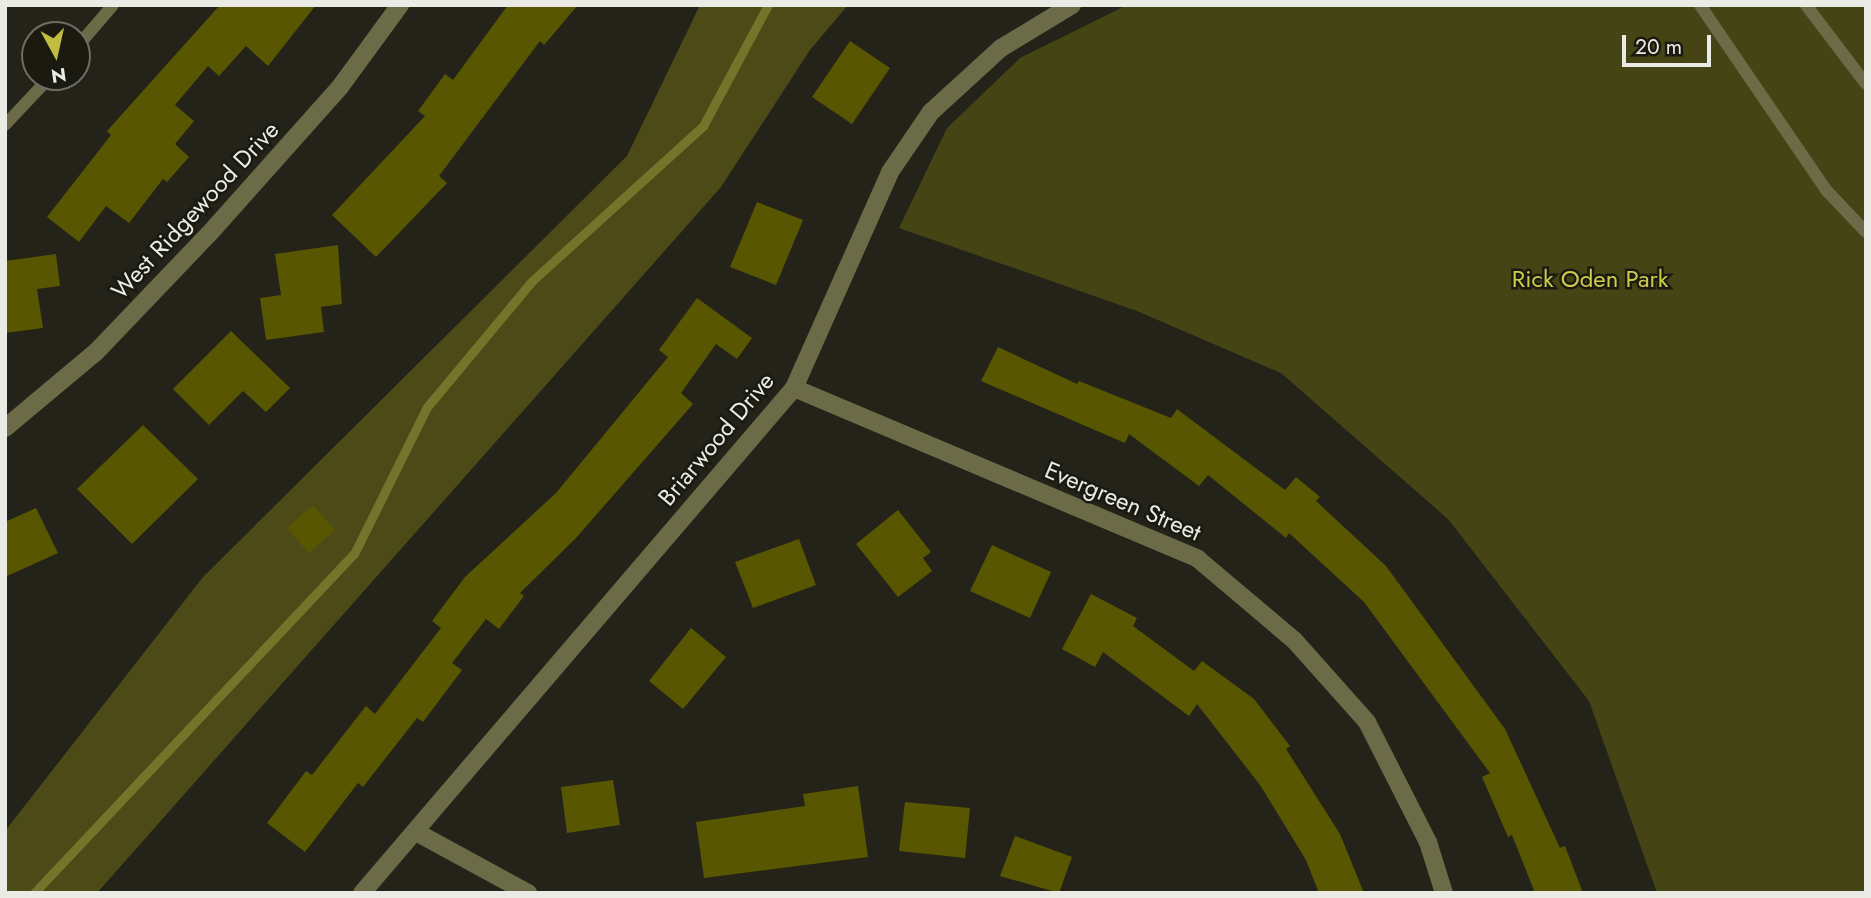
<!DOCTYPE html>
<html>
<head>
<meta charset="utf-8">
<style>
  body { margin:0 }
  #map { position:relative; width:1871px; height:898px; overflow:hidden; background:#232319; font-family:Jost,sans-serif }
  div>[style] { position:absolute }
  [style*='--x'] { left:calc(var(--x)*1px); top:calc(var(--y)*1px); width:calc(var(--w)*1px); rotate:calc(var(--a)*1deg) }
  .green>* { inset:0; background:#454414 }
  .forest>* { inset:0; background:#4c4a17 }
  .stream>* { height:9px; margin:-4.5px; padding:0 4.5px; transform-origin:4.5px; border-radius:4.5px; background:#76742a }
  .building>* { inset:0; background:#595601 }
  .service>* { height:12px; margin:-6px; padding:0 6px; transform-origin:6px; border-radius:6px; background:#6c6b47 }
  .minor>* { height:18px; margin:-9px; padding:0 9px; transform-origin:9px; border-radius:9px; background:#6c6b47 }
  .tertiary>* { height:18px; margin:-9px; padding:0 9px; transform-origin:9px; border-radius:9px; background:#6c6b47 }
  span { translate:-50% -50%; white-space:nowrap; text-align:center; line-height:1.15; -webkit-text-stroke:5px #1a1a10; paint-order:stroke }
  .street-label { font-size:24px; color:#ebebe5 }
  .park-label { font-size:24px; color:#cfcb4a }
  .frame { position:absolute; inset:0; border:7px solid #ebebe5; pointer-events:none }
  .north { position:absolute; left:21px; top:21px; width:70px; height:70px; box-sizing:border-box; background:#1a1a10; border:2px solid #6e6e65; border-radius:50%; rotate:172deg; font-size:19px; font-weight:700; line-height:28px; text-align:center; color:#ebebe5 }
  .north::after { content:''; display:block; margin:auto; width:24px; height:32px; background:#c1bd40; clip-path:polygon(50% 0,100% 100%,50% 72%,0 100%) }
  .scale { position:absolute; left:1622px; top:35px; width:89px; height:32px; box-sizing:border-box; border:4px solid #ebebe5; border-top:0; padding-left:9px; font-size:21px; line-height:24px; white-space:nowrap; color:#ebebe5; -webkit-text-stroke:5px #1a1a10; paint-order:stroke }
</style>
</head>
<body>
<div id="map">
  <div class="green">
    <i style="clip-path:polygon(1866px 5px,1866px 893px,1657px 893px,1589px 701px,1448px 519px,1281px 373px,1137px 311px,899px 228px,947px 128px,1020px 58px,1125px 6px)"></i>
  </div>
  <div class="forest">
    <i style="clip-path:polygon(700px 5px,848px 5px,810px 50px,721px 187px,97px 893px,5px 893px,5px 831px,203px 577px,627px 156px)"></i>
  </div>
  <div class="stream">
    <i style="--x:34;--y:893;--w:466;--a:-46.7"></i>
    <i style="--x:354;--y:554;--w:164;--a:-63.6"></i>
    <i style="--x:427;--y:407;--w:164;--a:-50.2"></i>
    <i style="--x:532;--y:281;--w:231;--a:-42.2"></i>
    <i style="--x:703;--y:126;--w:137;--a:-61.8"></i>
  </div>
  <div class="building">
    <i style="clip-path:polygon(220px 5px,316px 5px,268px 66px,246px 46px,219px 76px,208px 66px,175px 105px,194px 121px,175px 144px,189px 157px,167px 182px,163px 179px,129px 223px,106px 206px,79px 242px,47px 217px,111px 135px,107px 131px)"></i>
    <i style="clip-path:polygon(508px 5px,578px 5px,544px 45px,540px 41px,439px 176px,447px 183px,376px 257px,332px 215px,425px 116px,418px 111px,445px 74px,453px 80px)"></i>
    <i style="clip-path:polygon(850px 41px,890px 68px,852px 124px,812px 97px)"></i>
    <i style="clip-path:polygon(757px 202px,803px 220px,776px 285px,730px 267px)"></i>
    <i style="clip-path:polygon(338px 245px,342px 304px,321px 307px,324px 332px,266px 340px,260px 298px,281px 295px,275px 254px)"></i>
    <i style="clip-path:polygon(56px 254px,60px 286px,37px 289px,43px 328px,5px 333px,5px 261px)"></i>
    <i style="clip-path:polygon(697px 298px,752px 338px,737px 359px,716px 344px,681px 393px,693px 404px,576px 538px,520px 593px,524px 596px,499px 629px,486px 619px,452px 663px,462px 670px,423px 722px,417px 718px,363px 787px,358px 783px,305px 852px,267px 823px,306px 771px,312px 775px,366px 706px,375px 714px,441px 628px,432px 621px,465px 577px,556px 493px,668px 357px,659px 350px)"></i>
    <i style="clip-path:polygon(231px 331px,290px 388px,266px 412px,243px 391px,209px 425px,173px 389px)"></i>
    <i style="clip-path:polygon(998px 347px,1077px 384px,1079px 381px,1171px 418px,1177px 409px,1285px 490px,1296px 477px,1320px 497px,1316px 501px,1386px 566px,1505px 729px,1560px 848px,1565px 846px,1583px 893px,1535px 893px,1512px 835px,1508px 837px,1482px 777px,1490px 773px,1364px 602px,1289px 533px,1286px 538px,1208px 475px,1199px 486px,1129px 434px,1125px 443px,981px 381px)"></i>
    <i style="clip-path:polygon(143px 425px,198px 479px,132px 544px,77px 489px)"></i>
    <i style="clip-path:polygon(313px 505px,335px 530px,309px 553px,287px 528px)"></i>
    <i style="clip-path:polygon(36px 508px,58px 553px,5px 577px,5px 522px)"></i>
    <i style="clip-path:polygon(898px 510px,931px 552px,923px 558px,932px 571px,898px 597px,856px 544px)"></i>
    <i style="clip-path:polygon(799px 539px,816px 585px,753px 608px,735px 562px)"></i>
    <i style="clip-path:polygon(992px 545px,1051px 572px,1030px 618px,970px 591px)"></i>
    <i style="clip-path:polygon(1091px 594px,1137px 618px,1133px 626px,1194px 671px,1202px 661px,1254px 699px,1290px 746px,1286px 749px,1340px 834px,1364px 893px,1319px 893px,1306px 860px,1260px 785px,1197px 704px,1189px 716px,1103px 652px,1095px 667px,1062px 649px)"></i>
    <i style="clip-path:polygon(691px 628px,726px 657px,683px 709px,649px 681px)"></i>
    <i style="clip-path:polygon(613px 780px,620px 825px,567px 833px,561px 787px)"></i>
    <i style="clip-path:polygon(858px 786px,868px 857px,704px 878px,696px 822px,805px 806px,803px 794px)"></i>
    <i style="clip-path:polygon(905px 802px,970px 808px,965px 858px,899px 851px)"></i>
    <i style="clip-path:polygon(1015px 836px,1072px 857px,1059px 893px,1000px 876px)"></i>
  </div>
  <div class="service">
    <i style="--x:1700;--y:5;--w:224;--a:55.7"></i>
    <i style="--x:1826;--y:190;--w:58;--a:46.4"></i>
    <i style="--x:1806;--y:5;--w:99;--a:52.8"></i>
    <i style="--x:77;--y:47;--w:55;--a:-49.4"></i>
    <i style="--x:5;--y:125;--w:66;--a:-46.8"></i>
  </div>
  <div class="minor">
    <i style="--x:794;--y:388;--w:439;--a:22.9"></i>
    <i style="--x:1198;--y:559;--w:126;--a:40.2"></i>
    <i style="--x:1294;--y:640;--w:110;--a:48.3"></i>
    <i style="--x:1367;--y:722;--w:135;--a:63.1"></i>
    <i style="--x:1428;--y:842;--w:53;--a:72.6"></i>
    <i style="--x:5;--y:428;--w:120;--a:-39.9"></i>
    <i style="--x:97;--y:351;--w:162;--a:-46.3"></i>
    <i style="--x:209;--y:234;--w:197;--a:-48.3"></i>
    <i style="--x:340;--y:87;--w:102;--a:-53.8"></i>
    <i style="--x:416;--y:832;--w:128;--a:28.6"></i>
  </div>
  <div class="tertiary">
    <i style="--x:362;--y:893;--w:665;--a:-49.45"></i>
    <i style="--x:794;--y:388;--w:236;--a:-66"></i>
    <i style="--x:890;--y:172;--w:73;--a:-55.7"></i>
    <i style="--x:931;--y:112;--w:95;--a:-42.4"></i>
    <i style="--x:1001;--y:48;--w:83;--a:-31.2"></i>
  </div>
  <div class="street-label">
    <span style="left:195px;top:210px;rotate:-47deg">West Ridgewood Drive</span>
    <span style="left:716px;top:439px;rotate:-50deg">Briarwood Drive</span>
    <span style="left:1123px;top:501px;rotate:23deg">Evergreen Street</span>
  </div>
  <div class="park-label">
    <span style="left:1590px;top:279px">Rick Oden Park</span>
  </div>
  <div class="frame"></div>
  <div class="north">N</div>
  <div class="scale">20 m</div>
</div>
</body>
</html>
